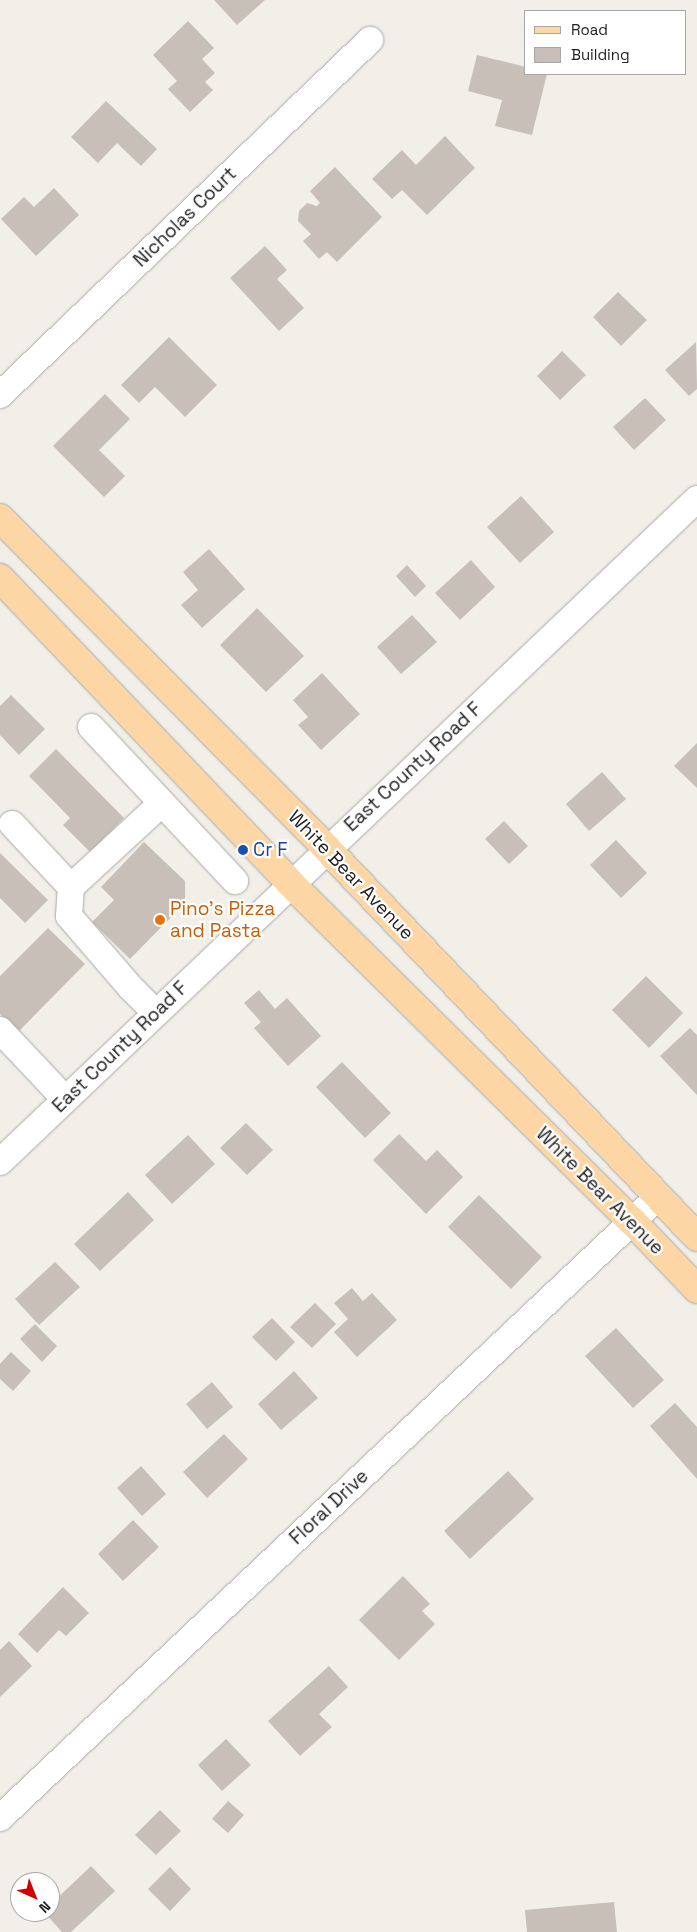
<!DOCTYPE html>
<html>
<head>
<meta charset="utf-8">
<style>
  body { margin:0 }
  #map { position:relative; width:697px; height:1932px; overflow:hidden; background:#f2efe9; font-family:"Space Grotesk",sans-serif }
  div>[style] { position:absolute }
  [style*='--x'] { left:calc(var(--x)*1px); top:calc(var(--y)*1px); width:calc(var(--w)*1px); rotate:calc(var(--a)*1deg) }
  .building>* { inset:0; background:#c7bfb8 }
  .roads { filter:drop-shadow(0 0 1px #a9a9a9) drop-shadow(0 0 1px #a9a9a9) }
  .minor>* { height:26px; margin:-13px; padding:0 13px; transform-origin:13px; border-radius:13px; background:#fff }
  .major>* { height:28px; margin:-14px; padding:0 14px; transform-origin:14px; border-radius:14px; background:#fcd6a4 }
  .dots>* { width:14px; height:14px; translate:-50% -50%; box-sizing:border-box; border:2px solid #fff; border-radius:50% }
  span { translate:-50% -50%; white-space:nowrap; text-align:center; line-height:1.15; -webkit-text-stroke:4.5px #fff; paint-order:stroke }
  .street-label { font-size:19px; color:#222 }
  .transit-label { font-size:19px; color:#164399 }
  .left { translate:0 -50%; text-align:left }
  .food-label { font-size:19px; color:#c56008 }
  .legend { position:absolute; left:524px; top:10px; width:162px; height:65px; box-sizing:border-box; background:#fff; border:1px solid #a7a7a7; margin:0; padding:6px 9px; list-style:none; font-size:15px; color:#222 }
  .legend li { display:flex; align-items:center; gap:10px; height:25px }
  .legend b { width:25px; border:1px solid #a7a7a7 }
  .north { position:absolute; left:10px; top:1872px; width:50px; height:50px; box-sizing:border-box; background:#fff; border:1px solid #a7a7a7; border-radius:50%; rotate:136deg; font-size:14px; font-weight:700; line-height:20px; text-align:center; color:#222 }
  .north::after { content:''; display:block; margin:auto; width:18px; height:22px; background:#d40000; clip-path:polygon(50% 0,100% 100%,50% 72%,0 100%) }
</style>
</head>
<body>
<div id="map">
  <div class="building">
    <i style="clip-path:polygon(214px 0,265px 0,237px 25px)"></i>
    <i style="clip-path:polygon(188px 21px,214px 48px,202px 59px,215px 73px,205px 82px,213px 90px,190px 112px,168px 89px,177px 81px,153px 55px)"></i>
    <i style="clip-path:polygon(477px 55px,526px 67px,526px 74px,547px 74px,532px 135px,495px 126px,502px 100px,468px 91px)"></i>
    <i style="clip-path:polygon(106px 101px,157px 149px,141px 166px,117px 143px,98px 163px,71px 137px)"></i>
    <i style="clip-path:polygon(445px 136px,475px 168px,427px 215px,402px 190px,392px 199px,372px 179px,402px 150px,416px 165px)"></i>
    <i style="clip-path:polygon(335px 167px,382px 217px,337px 262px,327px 252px,319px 259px,303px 241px,311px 234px,298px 221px,299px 211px,307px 203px,317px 206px,320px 203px,310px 191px)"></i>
    <i style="clip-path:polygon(54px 188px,79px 215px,36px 256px,1px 219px,24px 197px,34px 207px)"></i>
    <i style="clip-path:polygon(265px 246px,287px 270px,277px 279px,304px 308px,279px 331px,230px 278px)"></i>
    <i style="clip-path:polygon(618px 292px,647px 320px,621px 346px,593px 317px)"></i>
    <i style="clip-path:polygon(169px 337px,217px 385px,185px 417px,155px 387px,139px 403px,121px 385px)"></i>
    <i style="clip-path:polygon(696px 342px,697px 389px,689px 396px,665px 370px)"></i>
    <i style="clip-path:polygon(562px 351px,586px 375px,560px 400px,537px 376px)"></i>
    <i style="clip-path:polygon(105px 394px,130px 419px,99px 450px,125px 476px,104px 497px,53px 446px)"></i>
    <i style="clip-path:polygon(645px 398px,666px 420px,634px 450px,613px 427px)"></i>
    <i style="clip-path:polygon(521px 496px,554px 532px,520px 563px,487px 527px)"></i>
    <i style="clip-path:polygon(209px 549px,245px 589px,202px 628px,181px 605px,198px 590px,183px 572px)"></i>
    <i style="clip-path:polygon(471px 560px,495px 587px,460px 620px,435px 593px)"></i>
    <i style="clip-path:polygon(407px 565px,426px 586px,415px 597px,396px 576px)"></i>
    <i style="clip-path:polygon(257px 608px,304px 656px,266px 692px,220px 645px)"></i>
    <i style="clip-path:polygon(412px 615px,437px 642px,401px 674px,377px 647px)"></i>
    <i style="clip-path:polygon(322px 673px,360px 714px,321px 750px,298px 725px,308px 717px,293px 700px)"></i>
    <i style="clip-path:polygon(11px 695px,45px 729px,19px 755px,0 735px,0 706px)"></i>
    <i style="clip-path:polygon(697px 743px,697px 788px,674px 766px)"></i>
    <i style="clip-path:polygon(56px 749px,124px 818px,90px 852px,63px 825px,70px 818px,29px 776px)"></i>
    <i style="clip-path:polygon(602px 772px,626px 799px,589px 831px,566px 804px)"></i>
    <i style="clip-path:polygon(504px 821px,528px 846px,509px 864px,485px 839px)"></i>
    <i style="clip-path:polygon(616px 840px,647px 873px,621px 898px,590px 865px)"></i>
    <i style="clip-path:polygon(144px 842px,185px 881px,185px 903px,130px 959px,92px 922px,114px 900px,101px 887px)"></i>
    <i style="clip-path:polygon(0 853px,48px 900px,25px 923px,0 898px)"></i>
    <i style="clip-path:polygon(48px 928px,85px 964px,18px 1032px,0 1014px,0 976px)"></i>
    <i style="clip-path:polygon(646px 976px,683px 1013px,649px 1048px,612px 1010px)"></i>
    <i style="clip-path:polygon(259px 990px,275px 1009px,287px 998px,321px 1036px,288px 1066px,254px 1028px,261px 1022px,244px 1003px)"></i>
    <i style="clip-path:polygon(690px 1028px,697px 1035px,697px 1095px,660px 1056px)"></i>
    <i style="clip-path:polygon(342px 1062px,391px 1113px,365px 1138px,316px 1087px)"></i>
    <i style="clip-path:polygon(246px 1123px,273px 1150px,247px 1175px,220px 1148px)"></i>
    <i style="clip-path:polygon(399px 1134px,426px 1161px,437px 1150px,463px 1177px,426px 1214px,373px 1160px)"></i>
    <i style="clip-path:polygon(188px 1135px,215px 1164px,172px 1204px,145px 1175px)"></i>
    <i style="clip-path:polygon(128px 1192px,154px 1220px,100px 1271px,74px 1244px)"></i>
    <i style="clip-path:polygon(479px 1195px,542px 1257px,511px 1289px,448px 1227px)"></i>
    <i style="clip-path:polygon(55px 1262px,80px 1287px,39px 1325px,15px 1299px)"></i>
    <i style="clip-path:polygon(352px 1288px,363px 1301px,372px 1293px,397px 1320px,357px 1357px,334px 1332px,348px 1319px,334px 1303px)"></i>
    <i style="clip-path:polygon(315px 1303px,336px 1324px,312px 1348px,290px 1327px)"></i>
    <i style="clip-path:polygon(272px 1318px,295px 1342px,276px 1361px,252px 1337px)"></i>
    <i style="clip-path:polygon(35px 1324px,57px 1346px,42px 1362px,20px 1339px)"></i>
    <i style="clip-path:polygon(616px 1328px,664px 1380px,633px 1408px,585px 1356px)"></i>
    <i style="clip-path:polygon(11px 1352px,31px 1371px,13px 1391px,0 1379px,0 1364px)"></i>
    <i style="clip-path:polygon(294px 1371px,318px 1398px,281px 1430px,258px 1404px)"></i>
    <i style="clip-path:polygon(212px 1382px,233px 1407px,207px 1429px,186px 1404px)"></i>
    <i style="clip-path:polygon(675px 1403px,697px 1427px,697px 1479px,650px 1426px)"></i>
    <i style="clip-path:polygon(224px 1434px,248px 1459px,207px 1498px,183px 1472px)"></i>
    <i style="clip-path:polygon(141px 1466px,166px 1494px,142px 1516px,117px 1488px)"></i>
    <i style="clip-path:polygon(508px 1471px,534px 1499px,470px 1559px,444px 1531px)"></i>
    <i style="clip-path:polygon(133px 1520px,159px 1547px,123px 1581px,98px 1554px)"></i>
    <i style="clip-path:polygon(403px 1576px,430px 1604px,422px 1611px,435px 1624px,399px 1660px,359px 1620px)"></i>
    <i style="clip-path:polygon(63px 1587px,89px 1613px,66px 1636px,59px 1630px,37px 1653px,18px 1634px)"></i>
    <i style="clip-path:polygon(9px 1641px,32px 1666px,0 1697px,0 1650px)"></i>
    <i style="clip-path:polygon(329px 1666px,348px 1687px,319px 1714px,332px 1727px,300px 1756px,268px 1721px)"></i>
    <i style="clip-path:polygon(226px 1739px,251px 1765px,222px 1791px,198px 1765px)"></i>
    <i style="clip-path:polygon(228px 1801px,244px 1815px,228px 1833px,212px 1819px)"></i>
    <i style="clip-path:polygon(160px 1810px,181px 1831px,156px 1855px,135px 1835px)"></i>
    <i style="clip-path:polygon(91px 1866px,115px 1891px,71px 1932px,62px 1932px,44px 1912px,50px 1912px,50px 1905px)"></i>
    <i style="clip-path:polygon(170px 1867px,191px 1889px,170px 1911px,148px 1889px)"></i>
    <i style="clip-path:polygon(614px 1902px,617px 1932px,527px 1932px,525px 1910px)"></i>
  </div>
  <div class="roads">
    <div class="minor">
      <i style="--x:0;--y:395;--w:513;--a:-43.81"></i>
      <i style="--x:91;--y:727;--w:211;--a:46.9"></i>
      <i style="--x:12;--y:824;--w:86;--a:46.9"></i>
      <i style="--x:71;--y:887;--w:29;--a:94"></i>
      <i style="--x:69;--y:916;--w:94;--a:49.3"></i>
      <i style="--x:130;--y:987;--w:37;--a:45"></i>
      <i style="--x:71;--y:887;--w:124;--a:-42.7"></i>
      <i style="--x:0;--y:1030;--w:95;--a:46.7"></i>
      <i style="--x:0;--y:1162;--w:962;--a:-43.57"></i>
      <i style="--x:0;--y:1818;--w:905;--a:-43.34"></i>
    </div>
    <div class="major">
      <i style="--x:0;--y:518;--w:465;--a:45.3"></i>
      <i style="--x:327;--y:849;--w:536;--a:46.36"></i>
      <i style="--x:0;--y:578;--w:421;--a:46.4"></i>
      <i style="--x:290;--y:883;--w:481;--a:44.7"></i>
      <i style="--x:632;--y:1221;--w:94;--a:46.3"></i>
    </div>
  </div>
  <div class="dots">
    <i style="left:243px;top:850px;background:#1a4fb4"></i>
    <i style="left:160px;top:920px;background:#e8710a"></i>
  </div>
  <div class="street-label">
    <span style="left:185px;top:217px;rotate:-44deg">Nicholas Court</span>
    <span style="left:413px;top:767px;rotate:-43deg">East County Road F</span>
    <span style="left:351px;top:875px;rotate:46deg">White Bear Avenue</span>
    <span style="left:120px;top:1047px;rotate:-44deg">East County Road F</span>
    <span style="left:600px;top:1191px;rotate:45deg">White Bear Avenue</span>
    <span style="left:329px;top:1507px;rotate:-43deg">Floral Drive</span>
  </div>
  <div class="transit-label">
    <span class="left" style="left:253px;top:850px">Cr F</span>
  </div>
  <div class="food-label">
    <span class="left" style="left:170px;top:920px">Pino's Pizza<br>and Pasta</span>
  </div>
  <ul class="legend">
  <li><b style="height:6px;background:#fcd6a4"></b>Road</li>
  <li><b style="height:14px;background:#c7bfb8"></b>Building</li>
  </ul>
  <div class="north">N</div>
</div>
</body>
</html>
